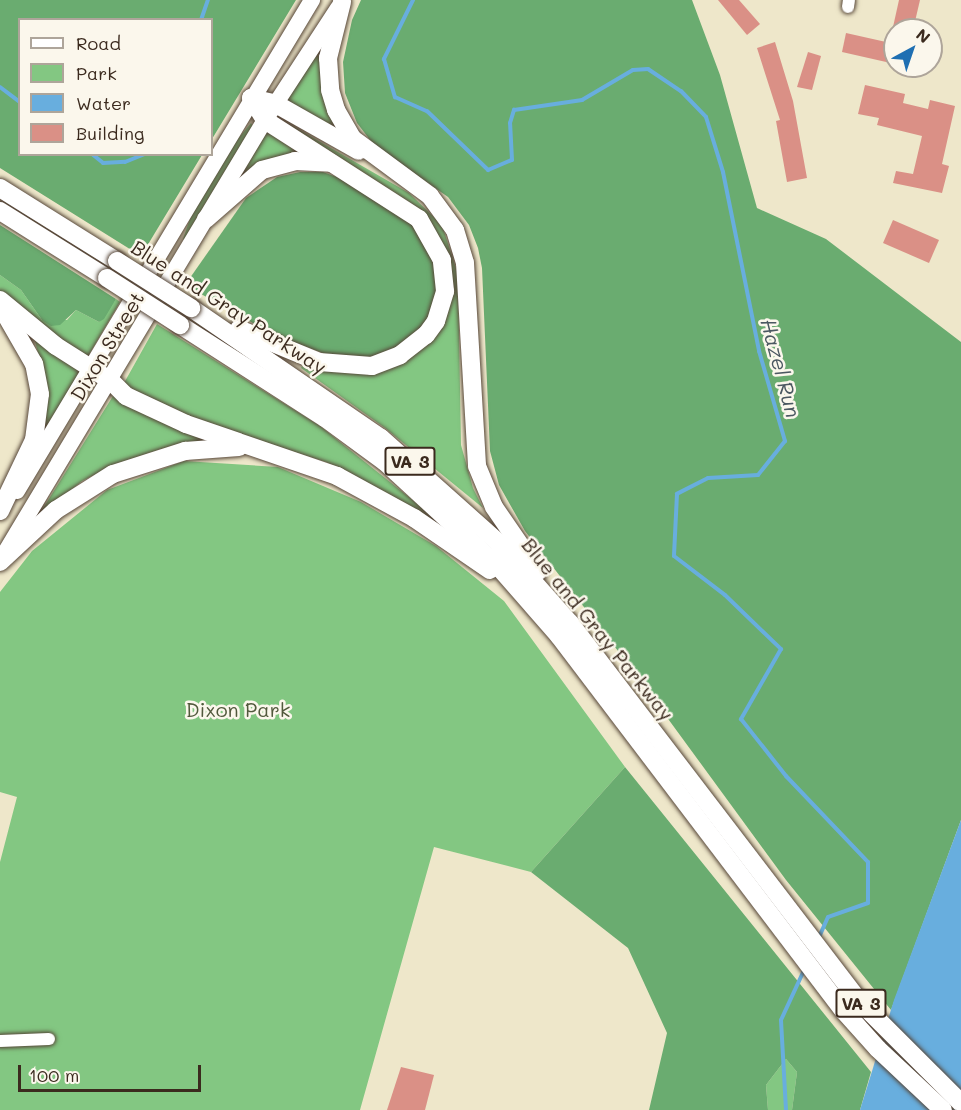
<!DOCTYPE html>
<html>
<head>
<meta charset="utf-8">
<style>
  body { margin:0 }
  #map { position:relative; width:961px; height:1110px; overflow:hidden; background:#eee7ca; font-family:Mali,sans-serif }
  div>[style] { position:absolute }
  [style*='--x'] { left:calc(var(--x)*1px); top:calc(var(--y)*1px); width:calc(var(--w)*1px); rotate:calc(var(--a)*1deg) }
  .green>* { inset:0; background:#83c782 }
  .forest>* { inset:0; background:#6aac70 }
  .water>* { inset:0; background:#68aede }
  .stream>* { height:4px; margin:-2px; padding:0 2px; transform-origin:2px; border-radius:2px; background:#68aede }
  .building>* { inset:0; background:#da9086 }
  .roads { filter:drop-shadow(0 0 2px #564638) drop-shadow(0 0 2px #564638) }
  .minor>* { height:12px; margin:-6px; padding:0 6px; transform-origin:6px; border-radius:6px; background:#fff }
  .major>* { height:16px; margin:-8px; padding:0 8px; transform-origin:8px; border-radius:8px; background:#fff }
  .highway>* { height:18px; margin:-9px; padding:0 9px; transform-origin:9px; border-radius:9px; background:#fff }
  .bridges { filter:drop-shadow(0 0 2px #564638) drop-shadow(0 0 2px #564638) }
  .highway-bridge>* { height:18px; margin:-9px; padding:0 9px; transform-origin:9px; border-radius:9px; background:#fff }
  span { translate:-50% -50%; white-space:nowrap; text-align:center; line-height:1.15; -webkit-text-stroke:5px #fbf7ec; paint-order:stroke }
  .shield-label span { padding:2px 4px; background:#fbf7ec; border:2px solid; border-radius:4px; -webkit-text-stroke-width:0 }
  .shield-label { font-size:18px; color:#3b2a1e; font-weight:700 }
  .street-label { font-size:20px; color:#3b2a1e }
  .park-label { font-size:20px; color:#51593c }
  .water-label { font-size:21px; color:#4b5861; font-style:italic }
  .legend { position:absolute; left:18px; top:18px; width:195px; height:138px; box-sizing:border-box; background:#fbf7ec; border:2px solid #aea59a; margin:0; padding:8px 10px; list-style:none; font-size:18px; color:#3b2a1e }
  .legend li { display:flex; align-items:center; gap:12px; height:30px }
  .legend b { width:30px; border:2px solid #aea59a }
  .north { position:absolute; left:883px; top:18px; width:60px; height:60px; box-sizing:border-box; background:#fbf7ec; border:2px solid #aea59a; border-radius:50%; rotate:40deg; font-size:16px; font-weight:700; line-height:24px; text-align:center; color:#3b2a1e }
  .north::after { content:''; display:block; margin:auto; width:21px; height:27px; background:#1f6fb2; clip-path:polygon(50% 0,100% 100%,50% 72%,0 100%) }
  .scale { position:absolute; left:18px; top:1065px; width:183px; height:27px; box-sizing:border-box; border:3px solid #3b2a1e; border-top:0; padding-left:8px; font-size:18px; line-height:21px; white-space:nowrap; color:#3b2a1e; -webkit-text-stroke:4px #fbf7ec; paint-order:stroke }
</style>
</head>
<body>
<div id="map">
  <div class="green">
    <i style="clip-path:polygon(326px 34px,341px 133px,286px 100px)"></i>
    <i style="clip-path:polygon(277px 117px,409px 193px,442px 225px,458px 275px,461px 445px,473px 488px,483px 508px,385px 428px,301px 368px,304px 362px,331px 370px,445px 249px,431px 223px,414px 205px)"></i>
    <i style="clip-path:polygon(251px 123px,253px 126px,186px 240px,183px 239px,192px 213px,228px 151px)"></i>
    <i style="clip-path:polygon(267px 132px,299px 153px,269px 159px,241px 176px)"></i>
    <i style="clip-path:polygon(0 275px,21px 290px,42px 320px,67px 320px,76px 310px,99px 322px,116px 299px,120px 302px,87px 358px,84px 357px,0 292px)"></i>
    <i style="clip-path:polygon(157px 324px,320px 426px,440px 522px,437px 526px,391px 495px,326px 462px,190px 419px,126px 388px,124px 383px)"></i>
    <i style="clip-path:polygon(34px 337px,80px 371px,44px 432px,44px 377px)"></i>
    <i style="clip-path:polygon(113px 396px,157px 417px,224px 441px,161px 449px,114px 465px,82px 481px,37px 518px)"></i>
    <i style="clip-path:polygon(184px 461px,278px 467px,361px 502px,436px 546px,504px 601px,625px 767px,531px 872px,434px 847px,360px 1110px,0 1110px,0 862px,17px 797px,0 792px,0 592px,32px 551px,107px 490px)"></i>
    <i style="clip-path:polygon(786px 1059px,797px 1072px,792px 1110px,768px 1110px,766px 1085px)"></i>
  </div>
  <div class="forest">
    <i style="clip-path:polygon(0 0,296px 0,212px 139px,212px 20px,20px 20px,20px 154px,202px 155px,141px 256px,0 168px)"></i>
    <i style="clip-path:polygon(361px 0,692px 0,720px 75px,757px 208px,826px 239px,961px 342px,961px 820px,891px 1010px,786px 880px,625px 660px,525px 531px,499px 485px,490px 451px,482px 268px,478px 248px,469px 225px,448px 197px,374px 145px,357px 123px,345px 93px,343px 62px,352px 20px)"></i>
    <i style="clip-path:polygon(300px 172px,323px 172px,345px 180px,409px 219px,436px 266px,436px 303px,422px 333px,376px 359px,331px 356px,276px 336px,185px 285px,246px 198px,277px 177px)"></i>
    <i style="clip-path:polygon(0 225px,116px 299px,104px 319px,99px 322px,76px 310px,60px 325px,51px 326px,42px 320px,21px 290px,0 275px)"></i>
    <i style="clip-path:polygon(625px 767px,871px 1072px,860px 1110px,792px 1110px,797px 1072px,786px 1059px,766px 1085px,768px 1110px,649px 1110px,667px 1033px,628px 948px,531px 872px)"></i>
  </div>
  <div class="water">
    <i style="clip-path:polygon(961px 820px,961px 1110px,860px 1110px,894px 1000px)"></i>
  </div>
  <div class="stream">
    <i style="--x:413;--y:0;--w:66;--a:116.2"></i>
    <i style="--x:384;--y:59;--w:40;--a:74"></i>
    <i style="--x:395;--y:97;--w:35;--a:24"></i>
    <i style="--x:427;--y:111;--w:85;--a:44"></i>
    <i style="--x:488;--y:170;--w:26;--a:-23"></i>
    <i style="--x:512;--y:160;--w:37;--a:-93"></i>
    <i style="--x:510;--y:123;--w:14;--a:-73"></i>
    <i style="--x:514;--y:110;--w:69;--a:-8.4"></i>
    <i style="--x:582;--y:100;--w:59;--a:-30.5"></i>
    <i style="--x:633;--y:70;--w:15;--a:-4"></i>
    <i style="--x:648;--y:69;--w:40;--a:34"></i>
    <i style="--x:681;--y:91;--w:36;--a:46"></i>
    <i style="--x:706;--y:117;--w:58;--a:72.8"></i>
    <i style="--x:723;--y:172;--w:183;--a:78.6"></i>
    <i style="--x:759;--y:351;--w:94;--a:73.9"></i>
    <i style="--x:785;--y:441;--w:43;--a:128.5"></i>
    <i style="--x:758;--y:475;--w:50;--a:176.6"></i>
    <i style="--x:708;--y:478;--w:35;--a:153"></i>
    <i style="--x:677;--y:494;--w:62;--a:92.8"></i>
    <i style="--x:674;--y:556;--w:64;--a:37.4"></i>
    <i style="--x:725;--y:595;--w:78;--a:44"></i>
    <i style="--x:781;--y:649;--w:81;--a:119.7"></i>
    <i style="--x:741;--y:719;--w:73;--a:51.7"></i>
    <i style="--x:786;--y:776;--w:119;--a:46.4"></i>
    <i style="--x:868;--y:862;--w:41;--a:90"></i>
    <i style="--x:868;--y:903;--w:42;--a:160.7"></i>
    <i style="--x:828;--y:917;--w:24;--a:114"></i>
    <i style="--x:201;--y:20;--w:21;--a:-71"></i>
    <i style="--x:0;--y:87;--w:25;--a:37"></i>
    <i style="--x:92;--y:154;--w:14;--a:39"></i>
    <i style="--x:103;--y:163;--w:22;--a:-3"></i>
    <i style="--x:125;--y:162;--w:22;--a:-22"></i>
    <i style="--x:786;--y:1110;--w:90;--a:-93.2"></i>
    <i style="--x:781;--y:1020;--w:57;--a:-65.2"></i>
  </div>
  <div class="building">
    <i style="clip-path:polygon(718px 0,739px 0,760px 24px,747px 35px)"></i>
    <i style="clip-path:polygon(899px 0,920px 0,913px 30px,893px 27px)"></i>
    <i style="clip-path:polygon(846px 33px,895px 44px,895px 64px,842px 52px)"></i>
    <i style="clip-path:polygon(775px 42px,793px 101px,807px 178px,787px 182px,776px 121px,780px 120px,757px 48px)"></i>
    <i style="clip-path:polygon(808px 52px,821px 56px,812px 90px,797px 87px)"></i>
    <i style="clip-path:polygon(865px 85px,905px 94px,903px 103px,928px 109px,930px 100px,955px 106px,942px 164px,949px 166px,942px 193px,893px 183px,896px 171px,913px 174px,922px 136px,877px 125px,879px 118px,858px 114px)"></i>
    <i style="clip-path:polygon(893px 220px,939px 240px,929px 263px,883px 243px)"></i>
    <i style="clip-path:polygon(401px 1067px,434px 1075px,425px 1110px,387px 1110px)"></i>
  </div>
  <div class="roads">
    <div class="minor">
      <i style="--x:848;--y:7;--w:7;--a:-82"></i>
      <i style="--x:0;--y:1041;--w:49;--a:-2.3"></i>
    </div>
    <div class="major">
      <i style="--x:17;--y:491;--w:573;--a:-59"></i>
      <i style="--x:6;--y:551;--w:503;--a:-59"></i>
      <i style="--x:265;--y:120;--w:134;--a:-56.9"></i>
    </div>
    <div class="highway">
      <i style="--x:342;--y:2;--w:58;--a:104"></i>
      <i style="--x:328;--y:58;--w:32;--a:86"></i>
      <i style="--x:330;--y:90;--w:21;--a:73"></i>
      <i style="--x:336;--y:110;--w:34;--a:60"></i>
      <i style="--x:353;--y:139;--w:96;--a:36.5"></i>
      <i style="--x:430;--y:196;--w:42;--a:53.7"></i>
      <i style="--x:455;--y:230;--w:34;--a:73"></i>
      <i style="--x:465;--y:263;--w:203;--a:86.6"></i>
      <i style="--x:477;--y:466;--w:44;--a:67.5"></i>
      <i style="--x:494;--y:507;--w:78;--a:55.5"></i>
      <i style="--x:251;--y:98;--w:26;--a:13"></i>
      <i style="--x:276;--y:104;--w:95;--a:29.5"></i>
      <i style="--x:0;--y:188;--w:138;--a:32"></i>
      <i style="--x:0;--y:211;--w:126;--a:32.1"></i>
      <i style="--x:206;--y:219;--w:74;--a:-41.2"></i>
      <i style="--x:262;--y:170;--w:34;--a:-15"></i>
      <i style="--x:295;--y:161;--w:36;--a:3"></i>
      <i style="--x:0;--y:300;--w:72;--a:39.4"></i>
      <i style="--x:56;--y:346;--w:65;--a:32.5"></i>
      <i style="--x:111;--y:381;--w:21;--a:45"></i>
      <i style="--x:126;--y:396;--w:66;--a:25"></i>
      <i style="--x:186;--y:424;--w:160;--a:19"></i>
      <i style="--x:337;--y:476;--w:88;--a:28.6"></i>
      <i style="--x:414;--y:518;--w:92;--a:34.4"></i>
      <i style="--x:191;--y:308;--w:230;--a:34.4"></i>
      <i style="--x:381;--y:438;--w:159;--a:41.7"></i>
      <i style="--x:500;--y:544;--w:106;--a:48.5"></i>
      <i style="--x:570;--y:623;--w:476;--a:52.6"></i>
      <i style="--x:859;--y:1001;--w:144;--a:45"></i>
      <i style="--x:180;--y:325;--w:172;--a:32.7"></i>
      <i style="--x:325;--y:418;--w:74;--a:36.3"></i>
      <i style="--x:385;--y:462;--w:154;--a:42.6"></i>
      <i style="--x:498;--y:566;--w:93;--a:48.9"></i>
      <i style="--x:559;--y:636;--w:470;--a:52.8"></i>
      <i style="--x:843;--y:1010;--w:52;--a:48.1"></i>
      <i style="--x:878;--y:1049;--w:89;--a:43.2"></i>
      <i style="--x:239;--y:329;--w:87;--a:22.4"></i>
      <i style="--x:319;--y:362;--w:53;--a:4.3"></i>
      <i style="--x:372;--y:366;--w:30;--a:-21"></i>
      <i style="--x:400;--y:355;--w:33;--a:-38"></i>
      <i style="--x:426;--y:335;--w:17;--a:-54"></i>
      <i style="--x:436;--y:321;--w:31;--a:-73"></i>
      <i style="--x:445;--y:291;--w:31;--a:-96"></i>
      <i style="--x:442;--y:260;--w:47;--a:-119.3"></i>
      <i style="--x:419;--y:219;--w:183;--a:-147.3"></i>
      <i style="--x:265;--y:120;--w:26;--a:-122"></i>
      <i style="--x:0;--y:511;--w:79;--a:-64.4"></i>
      <i style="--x:34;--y:440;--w:46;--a:-82.6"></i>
      <i style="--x:40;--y:394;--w:31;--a:-101"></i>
      <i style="--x:34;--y:364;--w:62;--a:-119.9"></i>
      <i style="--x:0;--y:562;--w:76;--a:-42.9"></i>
      <i style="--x:56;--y:510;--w:67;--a:-32.3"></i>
      <i style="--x:113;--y:474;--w:76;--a:-17.7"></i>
      <i style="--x:185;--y:451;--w:54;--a:-4.2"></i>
    </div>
  </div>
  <div class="bridges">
    <div class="highway-bridge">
      <i style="--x:117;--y:261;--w:88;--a:32.4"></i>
      <i style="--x:107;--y:278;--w:87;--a:32.8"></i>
    </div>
  </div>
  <div class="shield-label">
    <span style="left:410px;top:461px">VA 3</span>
    <span style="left:861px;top:1003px">VA 3</span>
  </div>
  <div class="street-label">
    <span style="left:229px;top:307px;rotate:33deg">Blue and Gray Parkway</span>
    <span style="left:107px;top:346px;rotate:-59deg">Dixon Street</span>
    <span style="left:598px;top:629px;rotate:51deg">Blue and Gray Parkway</span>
  </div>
  <div class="park-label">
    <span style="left:238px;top:709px">Dixon Park</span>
  </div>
  <div class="water-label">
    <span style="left:781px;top:368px;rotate:75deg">Hazel Run</span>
  </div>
  <ul class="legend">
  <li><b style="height:8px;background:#fff"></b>Road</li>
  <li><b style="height:16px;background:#83c782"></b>Park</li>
  <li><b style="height:16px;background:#68aede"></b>Water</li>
  <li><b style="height:16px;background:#da9086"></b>Building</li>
  </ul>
  <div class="north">N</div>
  <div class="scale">100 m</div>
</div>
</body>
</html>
